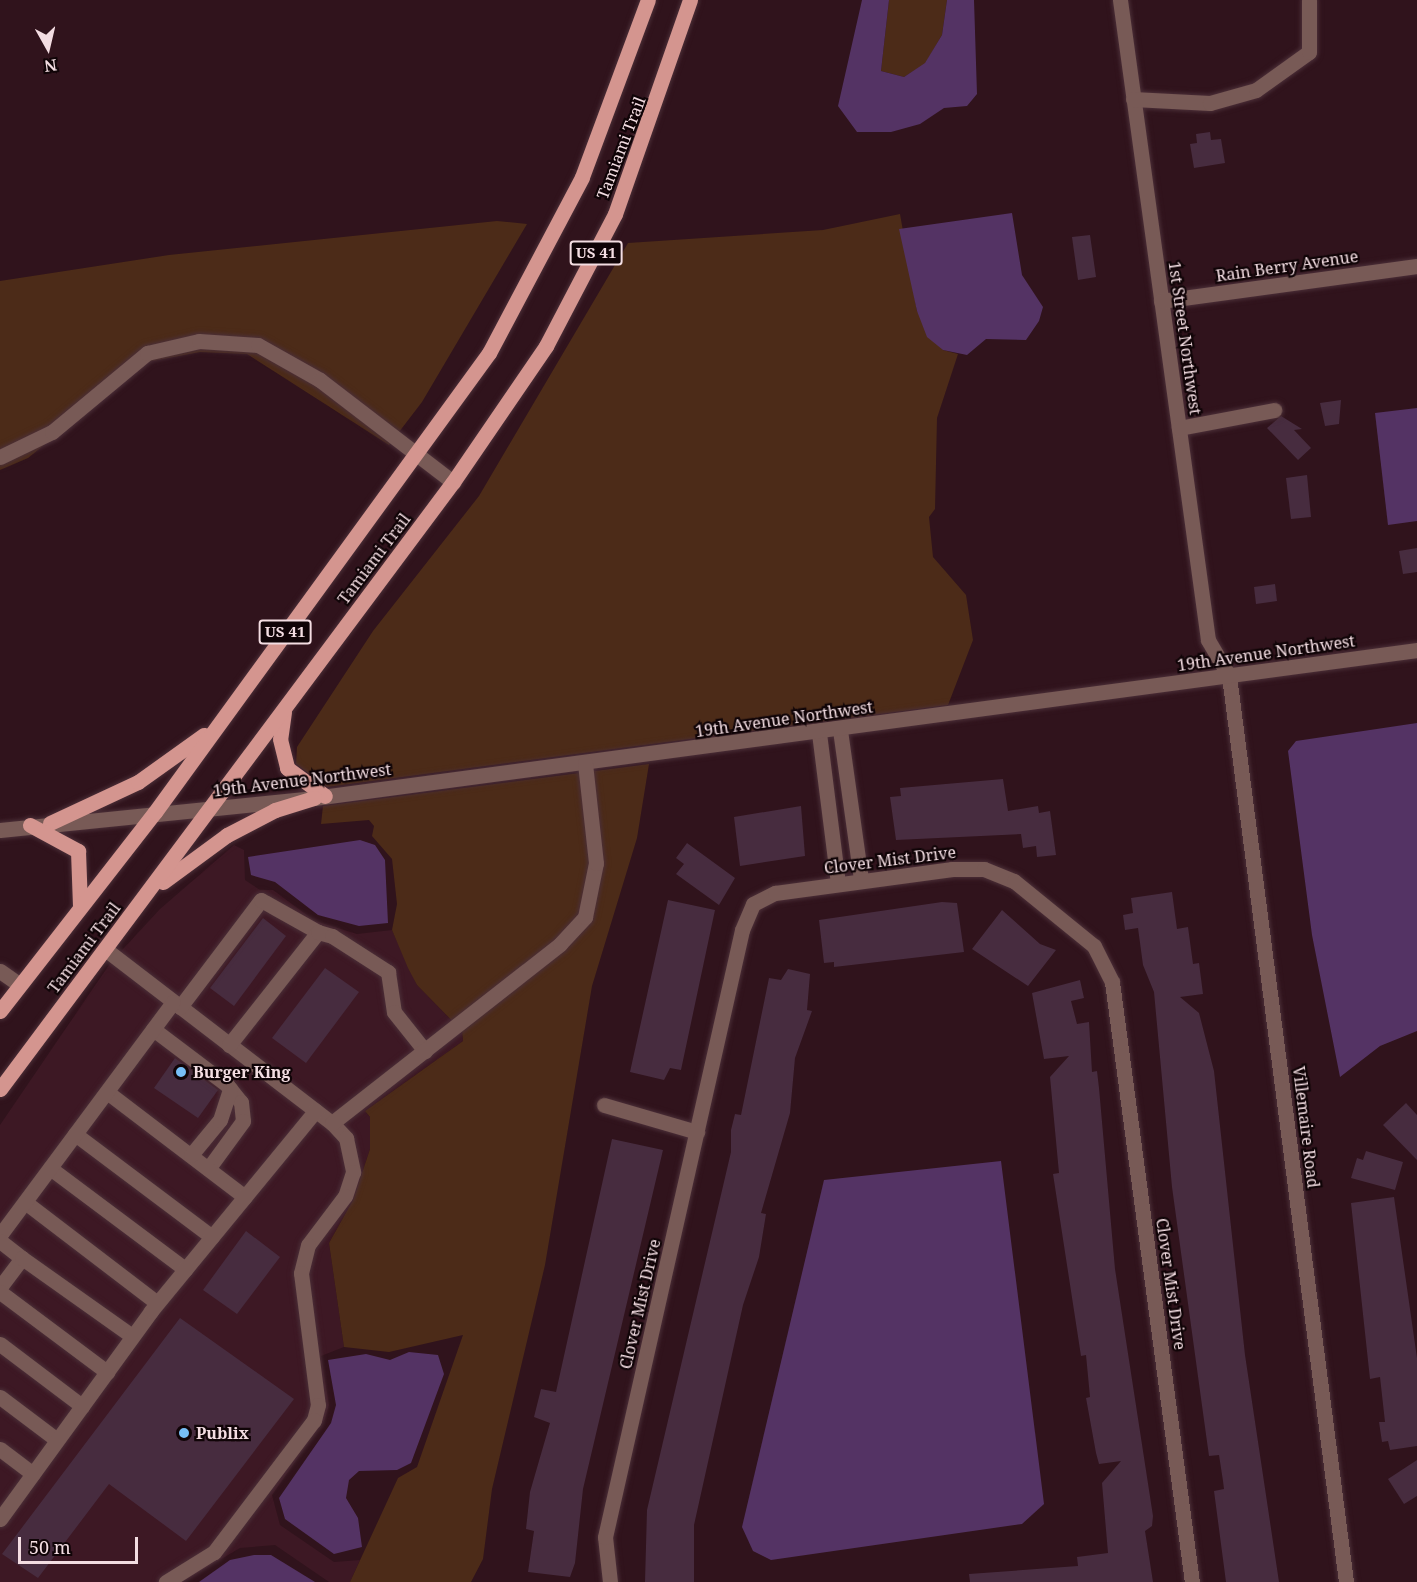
<!DOCTYPE html>
<html>
<head>
<meta charset="utf-8">
<style>
  body { margin:0 }
  #map { position:relative; width:1417px; height:1582px; overflow:hidden; background:#30131c; font-family:"Noto Serif",serif }
  div>[style] { position:absolute }
  [style*='--x'] { left:calc(var(--x)*1px); top:calc(var(--y)*1px); width:calc(var(--w)*1px); rotate:calc(var(--a)*1deg) }
  .built>* { inset:0; background:#3d1824 }
  .green>* { inset:0; background:#4c2b18 }
  .water>* { inset:0; background:#543364 }
  .building>* { inset:0; background:#472c3f }
  .roads { filter:drop-shadow(0 0 2px #4b2f38) drop-shadow(0 0 2px #4b2f38) }
  .minor>* { height:15px; margin:-7.5px; padding:0 7.5px; transform-origin:7.5px; border-radius:7.5px; background:#785a56 }
  .major>* { height:15px; margin:-7.5px; padding:0 7.5px; transform-origin:7.5px; border-radius:7.5px; background:#d4958f }
  .dots>* { width:16px; height:16px; translate:-50% -50%; box-sizing:border-box; border:3px solid #100407; border-radius:50% }
  span { translate:-50% -50%; white-space:nowrap; text-align:center; line-height:1.15; -webkit-text-stroke:4.5px #100407; paint-order:stroke }
  .shield-label span { padding:2px 4px; background:#100407; border:2px solid; border-radius:4px; -webkit-text-stroke-width:0 }
  .shield-label { font-size:15px; color:#f3dde2; font-weight:700 }
  .street-label { font-size:16px; color:#f3dde2 }
  .poi-label { font-size:16px; color:#f3dde2; font-weight:700 }
  .left { translate:0 -50%; text-align:left }
  .north { position:absolute; left:18px; top:18px; width:60px; height:60px; -webkit-text-stroke:4px #100407; paint-order:stroke; rotate:172deg; font-size:16px; font-weight:700; line-height:24px; text-align:center; color:#f3dde2 }
  .north::after { content:''; display:block; margin:auto; width:21px; height:27px; background:#f3dde2; clip-path:polygon(50% 0,100% 100%,50% 72%,0 100%) }
  .scale { position:absolute; left:18px; top:1537px; width:120px; height:27px; box-sizing:border-box; border:3px solid #f3dde2; border-top:0; padding-left:8px; font-size:18px; line-height:21px; white-space:nowrap; color:#f3dde2; -webkit-text-stroke:4px #100407; paint-order:stroke }
</style>
</head>
<body>
<div id="map">
  <div class="built">
    <i style="clip-path:polygon(234px 845px,244px 850px,245px 880px,260px 890px,273px 890px,315px 921px,357px 934px,392px 930px,417px 985px,462px 1031px,463px 1041px,365px 1111px,370px 1117px,370px 1149px,353px 1200px,329px 1243px,344px 1347px,321px 1356px,329px 1405px,325px 1419px,272px 1495px,280px 1525px,334px 1562px,360px 1560px,350px 1582px,329px 1582px,275px 1545px,240px 1548px,182px 1582px,0 1582px,0 1125px,111px 962px,160px 909px)"></i>
  </div>
  <div class="green">
    <i style="clip-path:polygon(889px 0,947px 0,942px 35px,925px 64px,904px 77px,881px 71px)"></i>
    <i style="clip-path:polygon(900px 214px,917px 311px,943px 350px,958px 354px,937px 418px,935px 509px,929px 517px,933px 557px,966px 595px,973px 640px,948px 705px,327px 787px,296px 764px,297px 747px,373px 631px,479px 496px,628px 243px,823px 230px)"></i>
    <i style="clip-path:polygon(497px 221px,527px 224px,422px 402px,389px 445px,247px 354px,200px 352px,147px 362px,28px 458px,0 470px,0 281px,169px 255px)"></i>
    <i style="clip-path:polygon(649px 764px,637px 838px,592px 986px,545px 1265px,492px 1489px,483px 1559px,471px 1582px,350px 1582px,398px 1478px,417px 1467px,463px 1335px,389px 1352px,344px 1347px,329px 1243px,353px 1200px,370px 1149px,370px 1117px,365px 1111px,463px 1041px,462px 1031px,417px 985px,408px 968px,392px 930px,397px 904px,392px 859px,372px 836px,374px 826px,369px 820px,321px 824px,323px 806px)"></i>
  </div>
  <div class="water">
    <i style="clip-path:polygon(862px 0,889px 0,881px 71px,904px 77px,925px 63px,942px 35px,947px 0,974px 0,977px 94px,967px 106px,944px 108px,920px 124px,891px 132px,857px 132px,838px 106px)"></i>
    <i style="clip-path:polygon(1012px 213px,1022px 275px,1043px 307px,1039px 321px,1026px 340px,986px 339px,967px 355px,943px 350px,927px 337px,917px 311px,899px 229px)"></i>
    <i style="clip-path:polygon(1417px 408px,1417px 521px,1388px 525px,1375px 413px)"></i>
    <i style="clip-path:polygon(1417px 723px,1417px 1031px,1380px 1046px,1340px 1077px,1312px 935px,1288px 751px,1296px 741px)"></i>
    <i style="clip-path:polygon(360px 840px,375px 845px,385px 860px,388px 923px,359px 926px,318px 915px,275px 882px,251px 875px,248px 857px)"></i>
    <i style="clip-path:polygon(1001px 1161px,1044px 1504px,1022px 1524px,771px 1560px,753px 1551px,742px 1527px,824px 1180px)"></i>
    <i style="clip-path:polygon(409px 1352px,438px 1355px,444px 1374px,411px 1463px,397px 1470px,359px 1471px,349px 1480px,346px 1498px,358px 1518px,362px 1547px,334px 1554px,285px 1519px,279px 1498px,331px 1423px,336px 1405px,328px 1360px,366px 1354px,390px 1360px)"></i>
    <i style="clip-path:polygon(254px 1555px,271px 1555px,315px 1582px,199px 1582px,230px 1560px)"></i>
  </div>
  <div class="building">
    <i style="clip-path:polygon(1210px 132px,1211px 140px,1221px 139px,1225px 163px,1194px 168px,1190px 144px,1197px 143px,1196px 134px)"></i>
    <i style="clip-path:polygon(1090px 235px,1096px 277px,1078px 280px,1072px 237px)"></i>
    <i style="clip-path:polygon(1341px 400px,1339px 424px,1325px 426px,1320px 403px)"></i>
    <i style="clip-path:polygon(1281px 416px,1302px 429px,1294px 430px,1311px 448px,1298px 460px,1267px 428px)"></i>
    <i style="clip-path:polygon(1307px 475px,1311px 517px,1291px 519px,1286px 478px)"></i>
    <i style="clip-path:polygon(1417px 548px,1417px 572px,1403px 574px,1399px 551px)"></i>
    <i style="clip-path:polygon(1275px 584px,1277px 601px,1256px 604px,1254px 587px)"></i>
    <i style="clip-path:polygon(1003px 779px,1008px 811px,1038px 806px,1039px 813px,1050px 811px,1056px 855px,1037px 857px,1036px 846px,1023px 848px,1021px 834px,896px 840px,890px 797px,901px 796px,900px 788px)"></i>
    <i style="clip-path:polygon(801px 806px,805px 856px,740px 866px,734px 817px)"></i>
    <i style="clip-path:polygon(687px 843px,735px 878px,719px 905px,676px 874px,684px 864px,676px 858px)"></i>
    <i style="clip-path:polygon(1172px 892px,1177px 929px,1188px 927px,1193px 964px,1199px 963px,1203px 994px,1180px 997px,1199px 1013px,1214px 1071px,1245px 1355px,1279px 1582px,1226px 1582px,1214px 1491px,1224px 1489px,1223px 1481px,1219px 1455px,1209px 1456px,1204px 1420px,1172px 1187px,1154px 992px,1143px 965px,1138px 928px,1125px 930px,1123px 915px,1133px 913px,1131px 898px)"></i>
    <i style="clip-path:polygon(668px 900px,715px 910px,681px 1070px,670px 1068px,664px 1080px,630px 1072px)"></i>
    <i style="clip-path:polygon(942px 902px,957px 903px,964px 952px,834px 967px,834px 962px,824px 963px,819px 920px)"></i>
    <i style="clip-path:polygon(1002px 910px,1040px 944px,1056px 950px,1028px 986px,972px 949px)"></i>
    <i style="clip-path:polygon(263px 918px,286px 936px,234px 1006px,210px 988px)"></i>
    <i style="clip-path:polygon(325px 968px,359px 992px,306px 1063px,272px 1038px)"></i>
    <i style="clip-path:polygon(788px 969px,810px 974px,807px 1010px,812px 1011px,795px 1058px,790px 1113px,761px 1213px,766px 1214px,759px 1257px,743px 1305px,694px 1525px,694px 1582px,645px 1582px,647px 1510px,731px 1152px,731px 1130px,735px 1114px,741px 1115px,769px 978px,781px 980px)"></i>
    <i style="clip-path:polygon(1080px 980px,1084px 998px,1071px 1001px,1077px 1024px,1089px 1022px,1092px 1072px,1097px 1071px,1099px 1088px,1115px 1269px,1153px 1516px,1152px 1526px,1145px 1531px,1153px 1582px,970px 1582px,969px 1574px,1078px 1566px,1077px 1557px,1108px 1553px,1102px 1483px,1121px 1461px,1099px 1464px,1096px 1453px,1086px 1398px,1090px 1397px,1086px 1355px,1081px 1356px,1053px 1174px,1059px 1173px,1050px 1077px,1069px 1056px,1044px 1059px,1032px 993px)"></i>
    <i style="clip-path:polygon(175px 1058px,218px 1090px,198px 1118px,154px 1088px)"></i>
    <i style="clip-path:polygon(1406px 1103px,1417px 1115px,1417px 1160px,1383px 1125px)"></i>
    <i style="clip-path:polygon(612px 1139px,663px 1150px,583px 1489px,575px 1563px,570px 1577px,528px 1572px,534px 1531px,526px 1529px,530px 1492px,550px 1423px,534px 1417px,541px 1389px,556px 1392px)"></i>
    <i style="clip-path:polygon(1366px 1151px,1403px 1162px,1395px 1190px,1351px 1178px,1357px 1158px,1363px 1160px)"></i>
    <i style="clip-path:polygon(1394px 1197px,1417px 1358px,1417px 1446px,1390px 1450px,1388px 1441px,1382px 1442px,1379px 1422px,1385px 1422px,1380px 1377px,1370px 1379px,1351px 1203px)"></i>
    <i style="clip-path:polygon(246px 1231px,280px 1257px,237px 1314px,203px 1290px)"></i>
    <i style="clip-path:polygon(180px 1318px,294px 1399px,186px 1541px,109px 1484px,38px 1578px,2px 1554px)"></i>
    <i style="clip-path:polygon(1417px 1460px,1417px 1496px,1404px 1504px,1388px 1479px)"></i>
  </div>
  <div class="roads">
    <div class="minor">
      <i style="--x:1120;--y:0;--w:646;--a:82.17"></i>
      <i style="--x:1208;--y:640;--w:42;--a:59.7"></i>
      <i style="--x:1229;--y:676;--w:914;--a:82.64"></i>
      <i style="--x:1133;--y:99;--w:77;--a:3"></i>
      <i style="--x:1210;--y:103;--w:48;--a:-15.8"></i>
      <i style="--x:1256;--y:90;--w:65;--a:-35.6"></i>
      <i style="--x:1309;--y:52;--w:52;--a:-90"></i>
      <i style="--x:1161;--y:301;--w:258;--a:-7.8"></i>
      <i style="--x:1179;--y:428;--w:97;--a:-10.7"></i>
      <i style="--x:0;--y:457;--w:58;--a:-25.7"></i>
      <i style="--x:52;--y:432;--w:124;--a:-39.7"></i>
      <i style="--x:147;--y:353;--w:53;--a:-13"></i>
      <i style="--x:199;--y:341;--w:59;--a:3.9"></i>
      <i style="--x:258;--y:345;--w:71;--a:29.4"></i>
      <i style="--x:320;--y:380;--w:168;--a:37.5"></i>
      <i style="--x:840;--y:730;--w:151;--a:82"></i>
      <i style="--x:819;--y:733;--w:152;--a:82.8"></i>
      <i style="--x:0;--y:830;--w:316;--a:-5.8"></i>
      <i style="--x:314;--y:798;--w:1113;--a:-7.64"></i>
      <i style="--x:105;--y:949;--w:286;--a:37.5"></i>
      <i style="--x:332;--y:1123;--w:21;--a:47"></i>
      <i style="--x:346;--y:1138;--w:35;--a:78"></i>
      <i style="--x:353;--y:1172;--w:25;--a:108"></i>
      <i style="--x:345;--y:1196;--w:61;--a:127.1"></i>
      <i style="--x:308;--y:1245;--w:29;--a:104"></i>
      <i style="--x:301;--y:1273;--w:133;--a:82.7"></i>
      <i style="--x:318;--y:1405;--w:16;--a:105"></i>
      <i style="--x:314;--y:1420;--w:166;--a:127.1"></i>
      <i style="--x:214;--y:1552;--w:57;--a:148"></i>
      <i style="--x:0;--y:971;--w:24;--a:35"></i>
      <i style="--x:180;--y:1007;--w:134;--a:-52.9"></i>
      <i style="--x:261;--y:900;--w:65;--a:29.3"></i>
      <i style="--x:153;--y:1029;--w:93;--a:37.1"></i>
      <i style="--x:227;--y:1085;--w:22;--a:51"></i>
      <i style="--x:241;--y:1102;--w:19;--a:84"></i>
      <i style="--x:243;--y:1121;--w:59;--a:126.1"></i>
      <i style="--x:229;--y:1045;--w:144;--a:-51.8"></i>
      <i style="--x:318;--y:932;--w:15;--a:16"></i>
      <i style="--x:332;--y:936;--w:67;--a:32.7"></i>
      <i style="--x:388;--y:972;--w:40;--a:81.5"></i>
      <i style="--x:394;--y:1012;--w:50;--a:51.5"></i>
      <i style="--x:107;--y:1092;--w:173;--a:37.3"></i>
      <i style="--x:604;--y:1105;--w:97;--a:16.2"></i>
      <i style="--x:332;--y:1123;--w:290;--a:-38.1"></i>
      <i style="--x:560;--y:944;--w:37;--a:-47"></i>
      <i style="--x:585;--y:917;--w:55;--a:-78.5"></i>
      <i style="--x:596;--y:863;--w:101;--a:-96.3"></i>
      <i style="--x:75;--y:1134;--w:171;--a:36.9"></i>
      <i style="--x:191;--y:1155;--w:45;--a:-50.4"></i>
      <i style="--x:220;--y:1120;--w:33;--a:-72"></i>
      <i style="--x:50;--y:1168;--w:169;--a:36.8"></i>
      <i style="--x:25;--y:1202;--w:166;--a:37.4"></i>
      <i style="--x:0;--y:1235;--w:290;--a:-53.4"></i>
      <i style="--x:0;--y:1241;--w:28;--a:38"></i>
      <i style="--x:22;--y:1258;--w:36;--a:127"></i>
      <i style="--x:22;--y:1258;--w:135;--a:35.3"></i>
      <i style="--x:0;--y:1292;--w:134;--a:36.8"></i>
      <i style="--x:0;--y:1344;--w:103;--a:37.1"></i>
      <i style="--x:0;--y:1397;--w:71;--a:37"></i>
      <i style="--x:0;--y:1449;--w:41;--a:37.1"></i>
      <i style="--x:0;--y:1519;--w:257;--a:-54"></i>
      <i style="--x:151;--y:1311;--w:259;--a:-50.6"></i>
      <i style="--x:610;--y:1582;--w:45;--a:-96.3"></i>
      <i style="--x:605;--y:1537;--w:622;--a:-77.28"></i>
      <i style="--x:742;--y:930;--w:28;--a:-67"></i>
      <i style="--x:753;--y:904;--w:25;--a:-27"></i>
      <i style="--x:775;--y:893;--w:179;--a:-7.7"></i>
      <i style="--x:952;--y:869;--w:32;--a:0"></i>
      <i style="--x:984;--y:869;--w:32;--a:22"></i>
      <i style="--x:1014;--y:881;--w:103;--a:39.1"></i>
      <i style="--x:1094;--y:946;--w:40;--a:63.4"></i>
      <i style="--x:1112;--y:982;--w:605;--a:82.41"></i>
    </div>
    <div class="major">
      <i style="--x:284;--y:712;--w:27;--a:98"></i>
      <i style="--x:280;--y:739;--w:30;--a:76"></i>
      <i style="--x:287;--y:768;--w:47;--a:36.4"></i>
      <i style="--x:50;--y:823;--w:97;--a:-25"></i>
      <i style="--x:138;--y:782;--w:81;--a:-35.5"></i>
      <i style="--x:30;--y:825;--w:55;--a:28.4"></i>
      <i style="--x:78;--y:851;--w:54;--a:87.9"></i>
      <i style="--x:163;--y:882;--w:79;--a:-36.3"></i>
      <i style="--x:227;--y:835;--w:54;--a:-27.5"></i>
      <i style="--x:275;--y:810;--w:41;--a:-17.1"></i>
      <i style="--x:0;--y:1011;--w:252;--a:-52.1"></i>
      <i style="--x:155;--y:812;--w:568;--a:-53.96"></i>
      <i style="--x:489;--y:353;--w:199;--a:-62.1"></i>
      <i style="--x:582;--y:177;--w:189;--a:-69.6"></i>
      <i style="--x:0;--y:1089;--w:757;--a:-53.27"></i>
      <i style="--x:453;--y:482;--w:165;--a:-55.6"></i>
      <i style="--x:546;--y:346;--w:149;--a:-62.4"></i>
      <i style="--x:615;--y:214;--w:227;--a:-70.7"></i>
    </div>
  </div>
  <div class="dots">
    <i style="left:181px;top:1072px;background:#77bff7"></i>
    <i style="left:184px;top:1433px;background:#77bff7"></i>
  </div>
  <div class="shield-label">
    <span style="left:596px;top:253px">US 41</span>
    <span style="left:285px;top:632px">US 41</span>
  </div>
  <div class="street-label">
    <span style="left:621px;top:148px;rotate:-69deg">Tamiami Trail</span>
    <span style="left:1287px;top:266px;rotate:-8deg">Rain Berry Avenue</span>
    <span style="left:1185px;top:338px;rotate:82deg">1st Street Northwest</span>
    <span style="left:374px;top:559px;rotate:-53deg">Tamiami Trail</span>
    <span style="left:1266px;top:653px;rotate:-8deg">19th Avenue Northwest</span>
    <span style="left:784px;top:719px;rotate:-8deg">19th Avenue Northwest</span>
    <span style="left:302px;top:780px;rotate:-7deg">19th Avenue Northwest</span>
    <span style="left:890px;top:860px;rotate:-7deg">Clover Mist Drive</span>
    <span style="left:84px;top:948px;rotate:-53deg">Tamiami Trail</span>
    <span style="left:1306px;top:1127px;rotate:83deg">Villemaire Road</span>
    <span style="left:1171px;top:1284px;rotate:82deg">Clover Mist Drive</span>
    <span style="left:640px;top:1304px;rotate:-77deg">Clover Mist Drive</span>
  </div>
  <div class="poi-label">
    <span class="left" style="left:193px;top:1072px">Burger King</span>
    <span class="left" style="left:196px;top:1433px">Publix</span>
  </div>
  <div class="north">N</div>
  <div class="scale">50 m</div>
</div>
</body>
</html>
